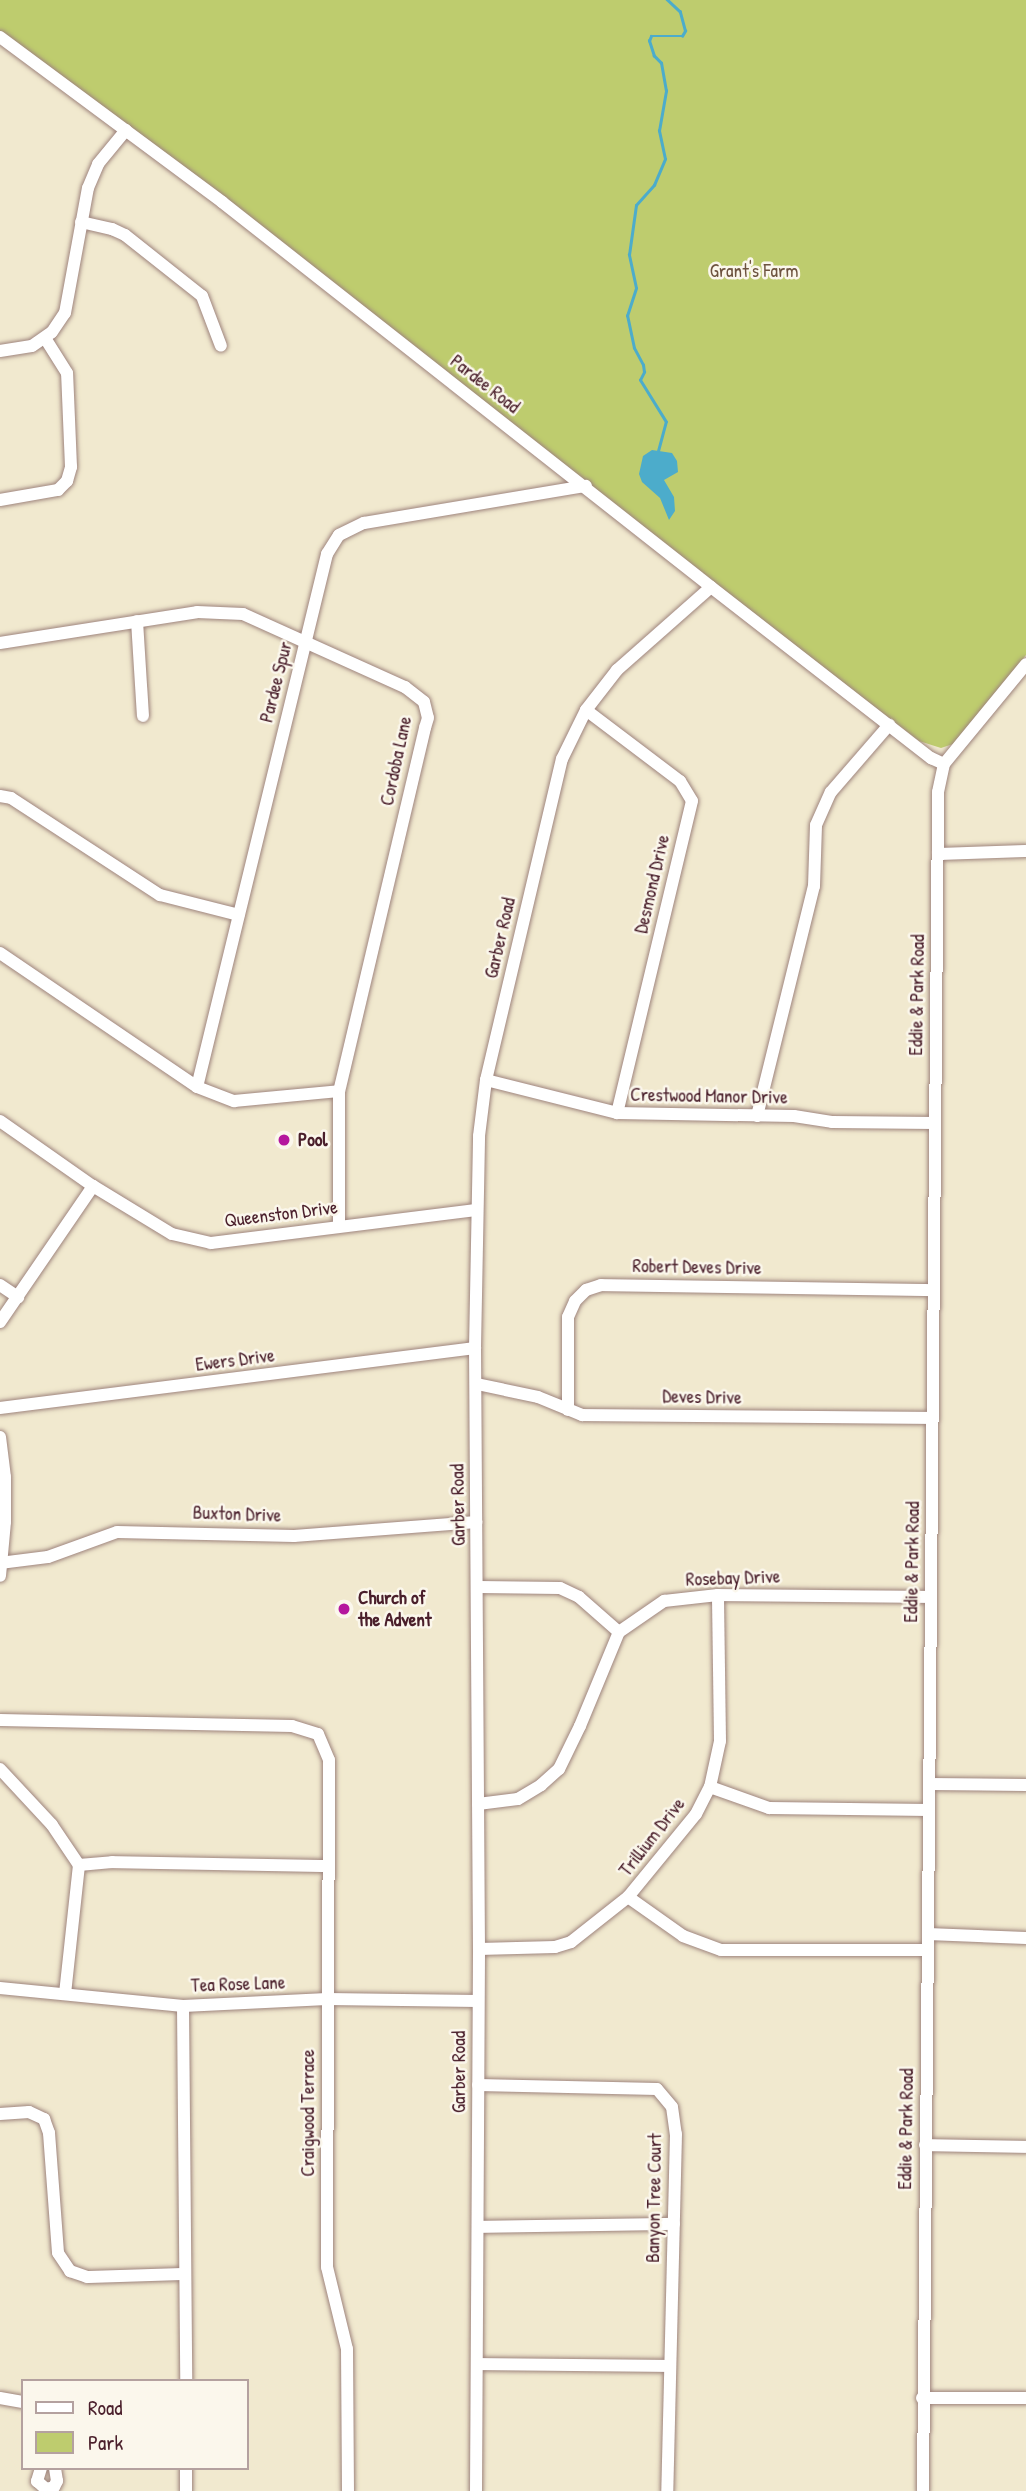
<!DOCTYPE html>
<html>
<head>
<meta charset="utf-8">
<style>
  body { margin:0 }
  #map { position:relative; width:1026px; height:2491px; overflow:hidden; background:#f1e9cf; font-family:"Patrick Hand",sans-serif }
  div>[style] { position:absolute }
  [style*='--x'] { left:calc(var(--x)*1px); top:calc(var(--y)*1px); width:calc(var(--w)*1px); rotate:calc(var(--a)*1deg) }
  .green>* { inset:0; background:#becc6e }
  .water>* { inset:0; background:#4caccb }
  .stream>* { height:2.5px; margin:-1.25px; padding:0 1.25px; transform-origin:1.25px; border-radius:1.25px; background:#4caccb }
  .roads { filter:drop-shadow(0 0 2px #9e847d) drop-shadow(0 0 2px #9e847d) }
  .minor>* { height:12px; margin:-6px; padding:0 6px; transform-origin:6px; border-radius:6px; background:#fff }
  .dots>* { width:19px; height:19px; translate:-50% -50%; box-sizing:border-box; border:4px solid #fbf7ec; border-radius:50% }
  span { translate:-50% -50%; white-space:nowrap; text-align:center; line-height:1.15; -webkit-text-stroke:5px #fbf7ec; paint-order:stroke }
  .park-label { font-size:19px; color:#6d533f }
  .street-label { font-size:19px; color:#4a1f2b }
  .poi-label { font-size:19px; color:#4a1f2b; font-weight:700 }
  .left { translate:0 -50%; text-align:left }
  .legend { position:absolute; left:21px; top:2379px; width:228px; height:91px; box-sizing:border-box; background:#fbf7ec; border:2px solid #b4a19f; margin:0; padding:9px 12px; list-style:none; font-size:21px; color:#4a1f2b }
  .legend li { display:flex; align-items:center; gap:14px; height:35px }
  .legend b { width:35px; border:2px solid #b4a19f }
</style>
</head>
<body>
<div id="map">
  <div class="green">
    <i style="clip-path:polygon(0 0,1026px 0,1026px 655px,953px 744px,941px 748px,919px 741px,0 32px)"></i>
  </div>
  <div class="water">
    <i style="clip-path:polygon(652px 450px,672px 453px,677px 461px,678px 472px,664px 480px,674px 497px,675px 511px,669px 520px,660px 498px,642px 482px,639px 474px,643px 456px)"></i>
  </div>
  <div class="stream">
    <i style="--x:658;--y:451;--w:30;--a:-75"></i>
    <i style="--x:666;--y:422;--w:49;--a:-121.8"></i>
    <i style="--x:640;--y:380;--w:9;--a:-63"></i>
    <i style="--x:644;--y:372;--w:7;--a:-98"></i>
    <i style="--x:643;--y:365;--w:19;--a:-118"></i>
    <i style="--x:634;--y:348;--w:33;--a:-102"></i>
    <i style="--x:627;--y:316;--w:29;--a:-72"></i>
    <i style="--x:636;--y:288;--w:34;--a:-102"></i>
    <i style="--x:629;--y:255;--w:50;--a:-82"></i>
    <i style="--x:636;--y:205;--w:27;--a:-48"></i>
    <i style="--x:654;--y:185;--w:28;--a:-67"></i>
    <i style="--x:665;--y:159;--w:29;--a:-102"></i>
    <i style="--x:659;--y:131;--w:41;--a:-80.1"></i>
    <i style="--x:666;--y:91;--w:28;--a:-100"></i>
    <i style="--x:661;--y:63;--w:10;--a:-135"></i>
    <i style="--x:654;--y:56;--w:16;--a:-108"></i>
    <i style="--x:649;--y:41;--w:5;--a:-68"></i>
    <i style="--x:651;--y:36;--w:31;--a:0"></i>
    <i style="--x:682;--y:36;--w:6;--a:-59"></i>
    <i style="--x:685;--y:31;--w:20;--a:-105"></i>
    <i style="--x:680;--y:12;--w:18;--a:-137"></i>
  </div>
  <div class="roads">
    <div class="minor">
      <i style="--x:0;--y:37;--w:277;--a:36.6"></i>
      <i style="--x:222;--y:202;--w:622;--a:38.21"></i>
      <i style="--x:711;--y:587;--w:279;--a:37.9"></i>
      <i style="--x:931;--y:758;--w:14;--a:25"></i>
      <i style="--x:81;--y:222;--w:32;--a:13"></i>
      <i style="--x:112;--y:229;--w:14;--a:25"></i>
      <i style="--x:125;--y:235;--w:98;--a:38.4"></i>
      <i style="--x:202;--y:296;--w:53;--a:69.2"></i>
      <i style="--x:0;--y:351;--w:32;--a:-9"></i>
      <i style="--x:32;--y:346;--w:24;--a:-35"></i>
      <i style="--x:52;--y:332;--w:23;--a:-56"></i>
      <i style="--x:65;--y:313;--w:127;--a:-79.6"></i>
      <i style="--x:88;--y:188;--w:26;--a:-67"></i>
      <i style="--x:98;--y:164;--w:44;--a:-50.5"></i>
      <i style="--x:0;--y:500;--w:59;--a:-9.8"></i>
      <i style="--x:58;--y:490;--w:13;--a:-45"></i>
      <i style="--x:67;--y:481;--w:15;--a:-74"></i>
      <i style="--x:71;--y:467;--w:94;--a:-92.4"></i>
      <i style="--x:67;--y:373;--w:41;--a:-122.2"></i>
      <i style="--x:137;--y:621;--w:95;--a:86.4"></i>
      <i style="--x:0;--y:643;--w:199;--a:-8.9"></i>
      <i style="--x:197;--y:612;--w:46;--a:2.5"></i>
      <i style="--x:243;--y:614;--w:178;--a:24.3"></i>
      <i style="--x:405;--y:687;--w:24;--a:38"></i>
      <i style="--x:424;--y:702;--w:16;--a:76"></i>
      <i style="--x:428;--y:718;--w:10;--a:107"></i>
      <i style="--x:425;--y:728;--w:373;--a:103.3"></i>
      <i style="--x:339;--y:1091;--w:135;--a:90"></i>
      <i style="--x:586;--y:710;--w:118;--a:37.1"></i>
      <i style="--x:680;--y:781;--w:23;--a:59"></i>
      <i style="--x:692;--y:801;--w:321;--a:103.5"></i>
      <i style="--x:0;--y:796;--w:11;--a:10"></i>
      <i style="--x:11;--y:798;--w:178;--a:33.1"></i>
      <i style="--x:160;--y:895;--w:81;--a:14.2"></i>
      <i style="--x:938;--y:854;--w:88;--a:-2"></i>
      <i style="--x:0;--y:953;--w:238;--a:34.2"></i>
      <i style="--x:197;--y:1087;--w:40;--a:21"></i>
      <i style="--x:234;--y:1101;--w:105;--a:-5.4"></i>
      <i style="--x:486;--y:1080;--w:135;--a:14.1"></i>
      <i style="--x:617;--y:1113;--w:177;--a:1"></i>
      <i style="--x:794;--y:1116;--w:38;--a:9"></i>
      <i style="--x:832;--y:1122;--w:103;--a:0.6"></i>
      <i style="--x:197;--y:1087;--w:549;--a:-76.29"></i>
      <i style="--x:327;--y:554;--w:22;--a:-58"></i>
      <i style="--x:339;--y:535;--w:28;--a:-26"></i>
      <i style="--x:364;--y:523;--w:225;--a:-9.5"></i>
      <i style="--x:757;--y:1116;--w:237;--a:-76.1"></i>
      <i style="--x:814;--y:886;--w:61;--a:-88.1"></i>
      <i style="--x:816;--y:825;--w:36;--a:-66"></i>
      <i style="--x:831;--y:792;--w:89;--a:-49.1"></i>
      <i style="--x:0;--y:1121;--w:113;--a:35"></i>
      <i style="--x:93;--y:1186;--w:92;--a:31.3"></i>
      <i style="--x:172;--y:1234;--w:40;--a:13"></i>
      <i style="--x:211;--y:1243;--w:267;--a:-7.1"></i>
      <i style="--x:0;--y:1285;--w:22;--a:34"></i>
      <i style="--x:0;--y:1322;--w:165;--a:-55.6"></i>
      <i style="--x:477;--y:1384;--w:62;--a:12"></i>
      <i style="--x:538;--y:1397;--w:48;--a:22.2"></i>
      <i style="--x:582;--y:1415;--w:351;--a:0.5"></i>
      <i style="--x:0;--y:1408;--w:479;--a:-7.2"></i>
      <i style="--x:568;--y:1410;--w:93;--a:-90"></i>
      <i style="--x:568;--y:1317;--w:17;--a:-66"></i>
      <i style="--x:575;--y:1301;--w:16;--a:-45"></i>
      <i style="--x:586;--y:1290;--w:16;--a:-18"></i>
      <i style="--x:601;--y:1285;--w:333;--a:0.9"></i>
      <i style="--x:0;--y:1437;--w:40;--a:82.9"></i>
      <i style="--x:5;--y:1477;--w:45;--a:90"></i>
      <i style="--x:5;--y:1522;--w:54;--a:95.3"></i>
      <i style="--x:0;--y:1563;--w:48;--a:-7.1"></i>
      <i style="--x:48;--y:1557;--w:73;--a:-19.9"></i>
      <i style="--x:117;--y:1532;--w:177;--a:1.3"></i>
      <i style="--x:294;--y:1536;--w:183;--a:-4.4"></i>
      <i style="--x:479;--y:1587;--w:81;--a:0.7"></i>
      <i style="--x:560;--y:1588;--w:21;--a:25"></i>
      <i style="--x:579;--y:1597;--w:53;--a:41.2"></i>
      <i style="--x:0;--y:1720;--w:292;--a:1.2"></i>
      <i style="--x:292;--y:1726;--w:27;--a:17"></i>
      <i style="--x:318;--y:1734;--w:28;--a:67"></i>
      <i style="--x:329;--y:1760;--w:507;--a:90.23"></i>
      <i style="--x:327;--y:2267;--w:84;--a:76.3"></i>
      <i style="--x:347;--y:2349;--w:142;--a:89.6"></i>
      <i style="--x:0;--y:1769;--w:76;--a:47.1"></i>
      <i style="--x:52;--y:1825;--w:48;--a:56"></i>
      <i style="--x:79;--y:1865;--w:129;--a:96.2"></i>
      <i style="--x:929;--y:1784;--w:97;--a:0.6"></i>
      <i style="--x:710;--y:1787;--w:63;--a:19.6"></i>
      <i style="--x:769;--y:1808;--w:160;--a:0.7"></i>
      <i style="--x:478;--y:1804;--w:40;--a:-7.1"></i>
      <i style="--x:518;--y:1799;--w:27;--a:-31"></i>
      <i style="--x:541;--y:1785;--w:24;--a:-42"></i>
      <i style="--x:559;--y:1769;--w:48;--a:-64"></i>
      <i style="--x:580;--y:1726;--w:102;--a:-67.5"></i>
      <i style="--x:619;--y:1632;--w:55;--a:-34.6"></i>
      <i style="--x:664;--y:1601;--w:54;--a:-6.3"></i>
      <i style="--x:718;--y:1595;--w:213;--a:0.5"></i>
      <i style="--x:79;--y:1865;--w:33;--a:-5"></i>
      <i style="--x:112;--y:1862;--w:217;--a:1.1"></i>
      <i style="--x:628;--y:1897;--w:67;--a:35.3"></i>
      <i style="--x:683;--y:1936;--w:40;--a:20.2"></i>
      <i style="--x:721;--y:1950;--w:207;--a:0"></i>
      <i style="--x:928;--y:1934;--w:98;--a:2.3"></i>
      <i style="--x:479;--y:1949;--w:76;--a:-1.5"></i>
      <i style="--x:555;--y:1947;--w:17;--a:-17"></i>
      <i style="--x:571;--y:1942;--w:73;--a:-38.3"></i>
      <i style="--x:628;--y:1897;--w:107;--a:-50.7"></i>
      <i style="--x:696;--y:1814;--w:30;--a:-63"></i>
      <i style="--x:710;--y:1787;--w:47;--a:-77.7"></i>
      <i style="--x:720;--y:1741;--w:146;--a:-90.8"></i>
      <i style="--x:0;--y:1988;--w:184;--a:5.6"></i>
      <i style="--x:183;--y:2006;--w:144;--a:-2.8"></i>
      <i style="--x:327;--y:1999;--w:151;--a:0.8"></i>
      <i style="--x:183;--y:2006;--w:375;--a:89.5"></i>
      <i style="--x:478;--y:2085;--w:179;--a:1.3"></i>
      <i style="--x:657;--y:2089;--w:23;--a:50"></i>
      <i style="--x:672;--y:2107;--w:27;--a:82"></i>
      <i style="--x:676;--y:2134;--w:357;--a:91.4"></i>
      <i style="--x:0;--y:2114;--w:29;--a:-4"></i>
      <i style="--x:29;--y:2112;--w:17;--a:25"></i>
      <i style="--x:44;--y:2119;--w:15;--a:70"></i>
      <i style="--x:49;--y:2133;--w:120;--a:85.7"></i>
      <i style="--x:58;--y:2253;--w:22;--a:56"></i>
      <i style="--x:70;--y:2271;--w:18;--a:19"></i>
      <i style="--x:87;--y:2277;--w:97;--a:-1.8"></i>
      <i style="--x:925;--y:2145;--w:101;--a:1.1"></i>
      <i style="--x:478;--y:2227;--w:196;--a:-0.9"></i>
      <i style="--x:478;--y:2364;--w:191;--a:0.6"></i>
      <i style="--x:0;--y:2398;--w:23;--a:10"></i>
      <i style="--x:922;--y:2398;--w:104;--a:0"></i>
      <i style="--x:41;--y:2468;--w:14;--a:107"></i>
      <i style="--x:37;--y:2481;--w:12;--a:42"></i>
      <i style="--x:46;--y:2489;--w:8;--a:-14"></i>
      <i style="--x:54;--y:2487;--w:7;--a:-63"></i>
      <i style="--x:57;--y:2481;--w:13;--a:-99"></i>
      <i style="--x:186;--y:2491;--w:23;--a:-90"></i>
      <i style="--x:476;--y:2491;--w:542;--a:-89.68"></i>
      <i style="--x:479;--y:1949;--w:601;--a:-90.38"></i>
      <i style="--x:475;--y:1348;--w:212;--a:-88.9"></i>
      <i style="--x:479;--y:1136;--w:56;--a:-82.9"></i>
      <i style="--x:486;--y:1080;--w:330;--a:-76.7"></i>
      <i style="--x:562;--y:759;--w:55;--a:-63.9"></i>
      <i style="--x:586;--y:710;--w:51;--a:-52.2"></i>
      <i style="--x:617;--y:670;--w:125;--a:-41.4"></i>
      <i style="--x:923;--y:2491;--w:1699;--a:-89.49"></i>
      <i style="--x:938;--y:792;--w:29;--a:-78"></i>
      <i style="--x:944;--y:764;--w:129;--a:-50.6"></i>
    </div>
  </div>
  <div class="dots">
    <i style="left:284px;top:1140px;background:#b5179e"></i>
    <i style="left:344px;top:1609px;background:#b5179e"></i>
  </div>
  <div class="park-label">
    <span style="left:754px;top:271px">Grant's Farm</span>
  </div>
  <div class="street-label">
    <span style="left:485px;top:384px;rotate:38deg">Pardee Road</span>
    <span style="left:276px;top:682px;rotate:-76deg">Pardee Spur</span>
    <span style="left:396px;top:761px;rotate:-78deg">Cordoba Lane</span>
    <span style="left:652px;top:884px;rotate:-77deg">Desmond Drive</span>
    <span style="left:500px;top:938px;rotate:-77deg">Garber Road</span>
    <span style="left:917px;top:995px;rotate:-89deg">Eddie &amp; Park Road</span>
    <span style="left:709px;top:1096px;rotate:1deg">Crestwood Manor Drive</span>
    <span style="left:281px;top:1214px;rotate:-7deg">Queenston Drive</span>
    <span style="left:697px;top:1267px;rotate:1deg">Robert Deves Drive</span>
    <span style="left:235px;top:1360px;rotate:-7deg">Ewers Drive</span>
    <span style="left:702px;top:1397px;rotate:1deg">Deves Drive</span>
    <span style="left:458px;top:1505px;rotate:-91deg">Garber Road</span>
    <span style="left:237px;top:1514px;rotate:2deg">Buxton Drive</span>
    <span style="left:912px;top:1562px;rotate:-89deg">Eddie &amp; Park Road</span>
    <span style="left:733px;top:1578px;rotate:-2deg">Rosebay Drive</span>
    <span style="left:652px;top:1837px;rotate:-52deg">Trillium Drive</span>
    <span style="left:238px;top:1984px;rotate:-2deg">Tea Rose Lane</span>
    <span style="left:459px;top:2072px;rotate:-90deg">Garber Road</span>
    <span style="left:308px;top:2113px;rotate:-90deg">Craigwood Terrace</span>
    <span style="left:906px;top:2129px;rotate:-89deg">Eddie &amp; Park Road</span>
    <span style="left:654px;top:2198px;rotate:-89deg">Banyon Tree Court</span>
  </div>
  <div class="poi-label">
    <span class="left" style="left:298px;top:1140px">Pool</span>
    <span class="left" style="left:358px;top:1609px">Church of<br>the Advent</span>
  </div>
  <ul class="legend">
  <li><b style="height:9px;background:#fff"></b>Road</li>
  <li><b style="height:19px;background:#becc6e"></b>Park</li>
  </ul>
</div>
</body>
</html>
